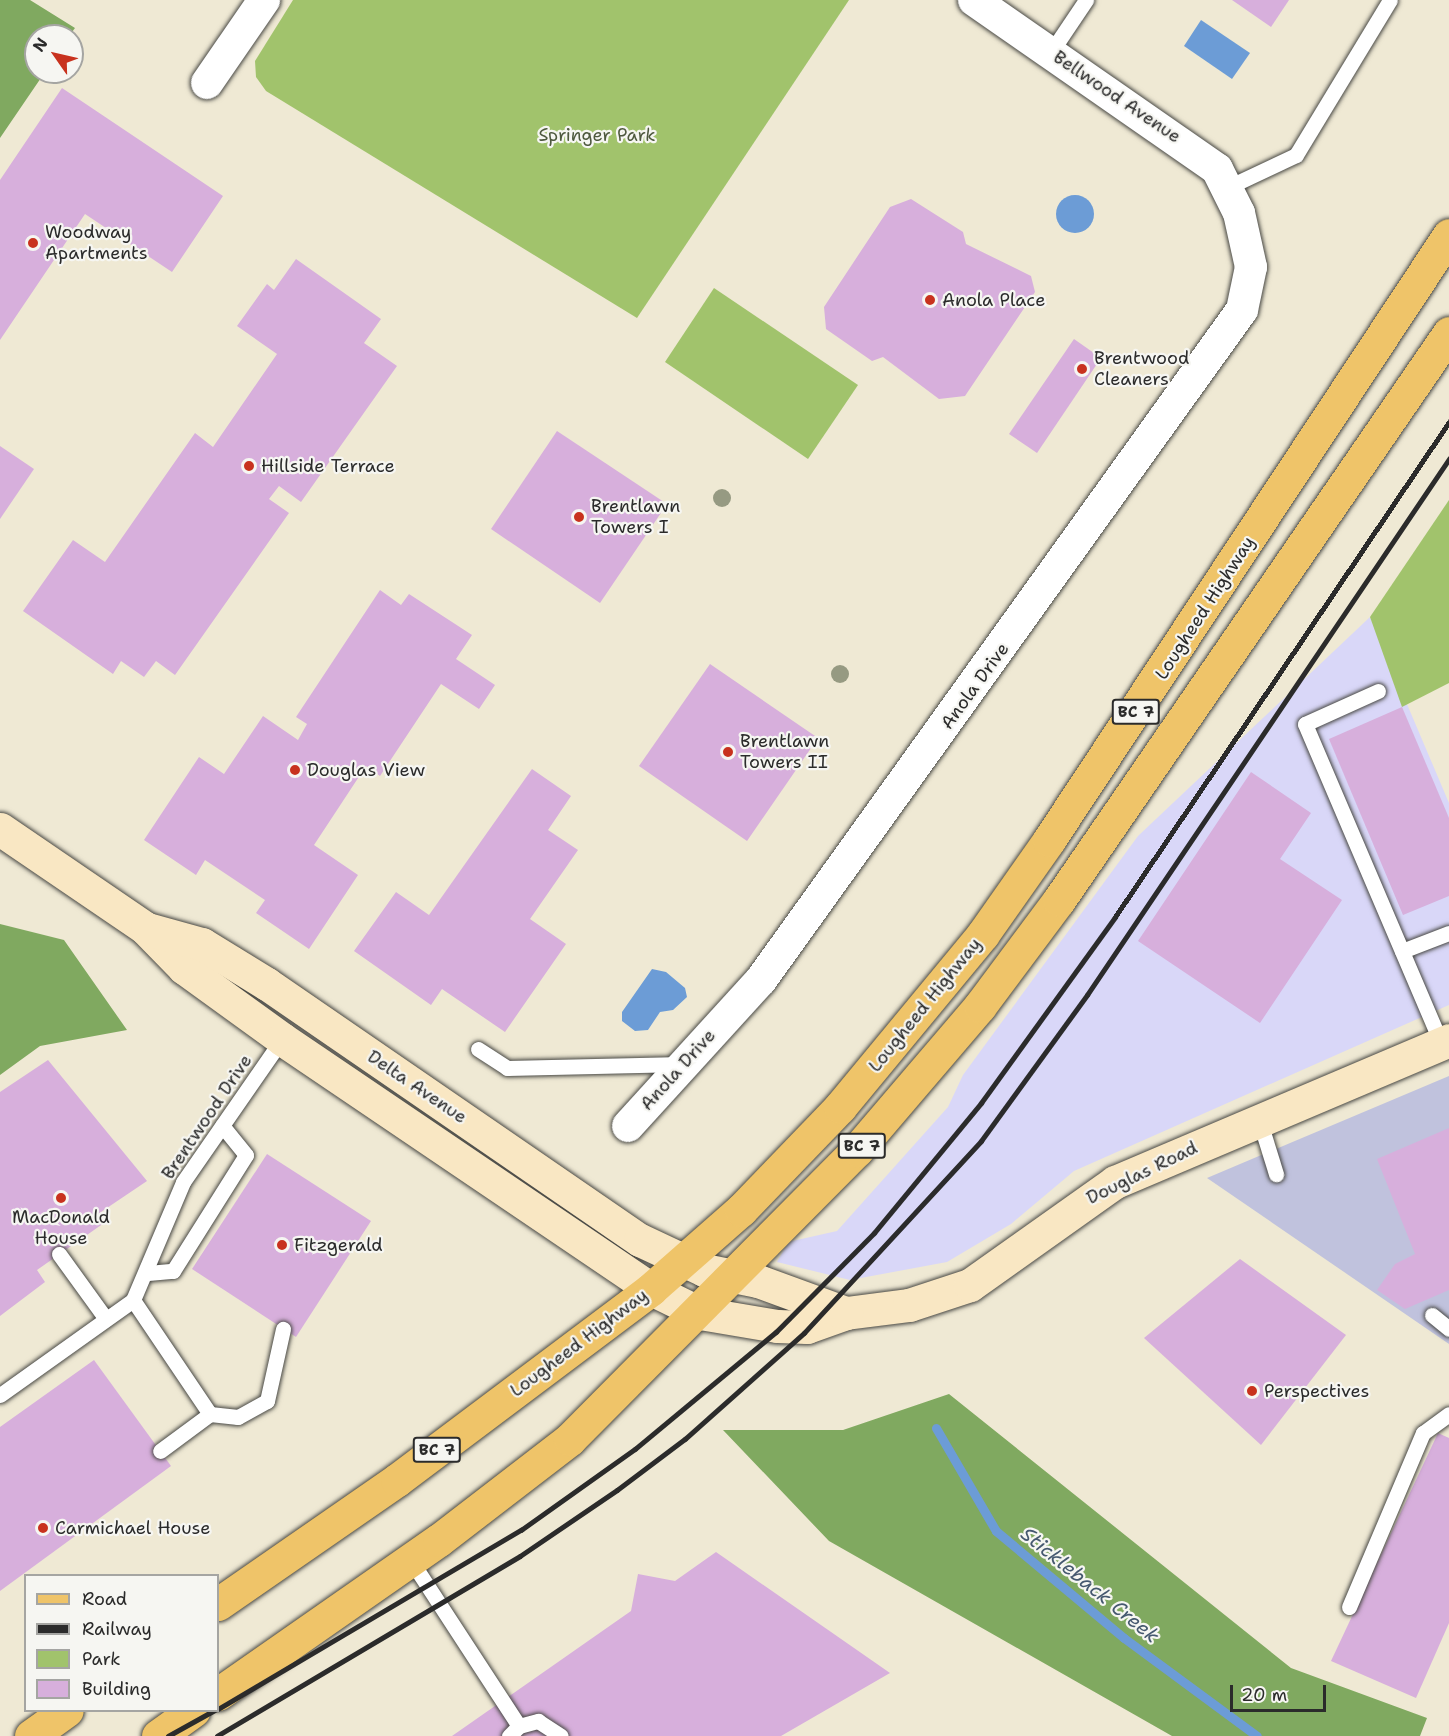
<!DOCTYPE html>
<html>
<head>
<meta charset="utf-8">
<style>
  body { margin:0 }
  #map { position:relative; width:1449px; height:1736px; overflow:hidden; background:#efe9d4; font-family:"Shantell Sans",sans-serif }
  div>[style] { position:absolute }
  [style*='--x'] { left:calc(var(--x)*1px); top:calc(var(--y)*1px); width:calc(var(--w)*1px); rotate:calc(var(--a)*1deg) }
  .built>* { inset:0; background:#d9d7f8 }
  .industrial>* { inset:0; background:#c0c2dd }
  .green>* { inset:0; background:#a1c36c }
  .forest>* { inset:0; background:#80a960 }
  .water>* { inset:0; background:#6c9cd6 }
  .round { border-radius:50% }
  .stream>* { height:9px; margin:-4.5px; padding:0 4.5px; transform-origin:4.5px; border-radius:4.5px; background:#6c9cd6 }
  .building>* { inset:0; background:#d7afdc }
  .roads { filter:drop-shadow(0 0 2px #484844) drop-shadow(0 0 2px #484844) }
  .lane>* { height:15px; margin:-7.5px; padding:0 7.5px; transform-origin:7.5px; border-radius:7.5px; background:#fff }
  .street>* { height:32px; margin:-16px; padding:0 16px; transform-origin:16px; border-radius:16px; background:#fff }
  .secondary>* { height:33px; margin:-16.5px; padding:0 16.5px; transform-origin:16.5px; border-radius:16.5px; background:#f9e7c3 }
  .primary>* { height:33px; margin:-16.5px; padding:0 16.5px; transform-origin:16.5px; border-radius:16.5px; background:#efc469 }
  .rail>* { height:4.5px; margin:-2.25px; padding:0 2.25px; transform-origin:2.25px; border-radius:2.25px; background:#2b2b2b }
  .trees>* { width:18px; height:18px; margin:-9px; border-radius:50%; background:#969a82 }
  .dots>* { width:16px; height:16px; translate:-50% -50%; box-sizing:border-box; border:3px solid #f6f6f2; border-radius:50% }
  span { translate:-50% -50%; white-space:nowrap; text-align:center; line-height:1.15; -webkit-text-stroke:4.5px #f6f6f2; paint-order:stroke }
  .shield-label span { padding:2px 4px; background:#f6f6f2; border:2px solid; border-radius:4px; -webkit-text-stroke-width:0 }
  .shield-label { font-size:16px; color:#2b2b2b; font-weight:700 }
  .street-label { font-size:18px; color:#2b2b2b }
  .park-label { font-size:18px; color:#4e593e }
  .poi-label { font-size:18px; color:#2b2b2b }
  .left { translate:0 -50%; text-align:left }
  .water-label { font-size:20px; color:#45586f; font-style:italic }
  .legend { position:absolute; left:24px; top:1574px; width:195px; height:138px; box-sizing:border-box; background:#f6f6f2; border:2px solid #a5a5a2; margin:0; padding:8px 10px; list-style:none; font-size:18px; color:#2b2b2b }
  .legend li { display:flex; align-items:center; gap:12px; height:30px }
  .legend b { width:30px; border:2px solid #a5a5a2 }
  .north { position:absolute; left:24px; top:24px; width:60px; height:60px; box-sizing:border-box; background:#f6f6f2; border:2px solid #a5a5a2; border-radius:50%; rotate:304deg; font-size:16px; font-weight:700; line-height:24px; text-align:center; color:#2b2b2b }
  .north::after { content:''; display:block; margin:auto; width:21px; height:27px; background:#c8321e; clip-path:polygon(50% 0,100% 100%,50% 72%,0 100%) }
  .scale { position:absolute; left:1230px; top:1685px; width:96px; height:27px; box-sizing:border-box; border:3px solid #2b2b2b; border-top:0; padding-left:8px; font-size:18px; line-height:21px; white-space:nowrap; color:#2b2b2b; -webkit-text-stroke:4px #f6f6f2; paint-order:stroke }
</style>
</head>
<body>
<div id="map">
  <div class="built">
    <i style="clip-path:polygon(1370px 617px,1449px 803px,1449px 1005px,1074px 1171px,1011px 1224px,947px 1262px,850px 1280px,777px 1262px,788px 1242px,837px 1231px,948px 1107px,963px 1075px,1138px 836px)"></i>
  </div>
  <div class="industrial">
    <i style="clip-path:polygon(1449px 1076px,1449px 1344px,1207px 1178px)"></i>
  </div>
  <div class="green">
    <i style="clip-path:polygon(293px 0,849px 0,637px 318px,266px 91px,256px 77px,255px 61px)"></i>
    <i style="clip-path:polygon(714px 288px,858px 385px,808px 459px,665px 362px)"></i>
    <i style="clip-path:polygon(1449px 500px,1449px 683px,1402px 707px,1370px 617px)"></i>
  </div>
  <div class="forest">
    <i style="clip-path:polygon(0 0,30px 0,75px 28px,69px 36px,36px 36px,36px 72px,45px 72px,0 138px)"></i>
    <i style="clip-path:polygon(0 924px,64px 940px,127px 1030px,40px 1046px,0 1075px)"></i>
    <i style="clip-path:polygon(949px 1394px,1291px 1668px,1427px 1718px,1420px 1736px,1172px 1736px,829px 1541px,723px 1430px,843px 1430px)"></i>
  </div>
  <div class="water">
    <i style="clip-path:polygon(1201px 20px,1250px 53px,1232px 79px,1184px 46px)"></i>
    <i class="round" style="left:1056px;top:195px;width:38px;height:38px"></i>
    <i style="clip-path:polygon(652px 969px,666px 972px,685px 988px,687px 997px,673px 1010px,660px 1012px,648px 1030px,635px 1031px,622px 1021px,622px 1012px)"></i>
  </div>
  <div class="stream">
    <i style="--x:936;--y:1428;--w:119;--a:59.8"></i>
    <i style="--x:996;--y:1531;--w:167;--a:39.9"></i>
    <i style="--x:1124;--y:1638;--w:165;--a:36.4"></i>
  </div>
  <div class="building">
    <i style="clip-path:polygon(1232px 0,1289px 0,1271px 27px)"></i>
    <i style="clip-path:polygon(62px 88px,223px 196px,172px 272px,85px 214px,0 340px,0 180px)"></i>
    <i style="clip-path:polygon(911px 199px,963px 232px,966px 244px,1031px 276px,1035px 292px,965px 396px,939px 399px,883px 357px,872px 361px,826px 329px,824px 307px,890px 207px)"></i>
    <i style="clip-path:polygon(296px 259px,381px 319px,364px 343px,397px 366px,301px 502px,279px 486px,269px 499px,289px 513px,175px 675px,156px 661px,144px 677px,121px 661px,113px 674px,23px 611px,73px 540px,105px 562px,195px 433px,213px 447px,277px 354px,237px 326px,267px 284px,274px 290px)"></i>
    <i style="clip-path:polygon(1074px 339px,1101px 358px,1037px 453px,1009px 434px)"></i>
    <i style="clip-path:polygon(557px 431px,667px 504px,600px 603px,491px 529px)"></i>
    <i style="clip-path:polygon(0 446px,34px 469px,0 519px)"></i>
    <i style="clip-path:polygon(380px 590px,401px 605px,409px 594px,472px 635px,456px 659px,495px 685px,479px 709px,441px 684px,380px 776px,366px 766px,314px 845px,358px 875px,309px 949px,256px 913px,265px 900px,205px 860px,196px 875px,144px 840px,199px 757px,224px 774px,263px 716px,298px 740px,307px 724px,296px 717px)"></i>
    <i style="clip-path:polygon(710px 664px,818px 738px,747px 841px,639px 766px)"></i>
    <i style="clip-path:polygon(1402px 707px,1449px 818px,1449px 896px,1403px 915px,1329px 739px)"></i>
    <i style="clip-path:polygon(532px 769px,571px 796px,548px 830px,578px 850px,530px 919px,566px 944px,505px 1032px,442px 989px,431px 1005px,354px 951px,396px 892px,429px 915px)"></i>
    <i style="clip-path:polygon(1251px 772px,1311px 813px,1280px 859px,1342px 900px,1260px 1023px,1138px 941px)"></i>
    <i style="clip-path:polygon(48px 1060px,147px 1181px,98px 1214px,104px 1223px,37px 1270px,45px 1282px,0 1316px,0 1092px)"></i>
    <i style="clip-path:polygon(1449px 1128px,1449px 1290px,1405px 1309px,1377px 1290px,1395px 1264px,1415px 1254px,1377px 1159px)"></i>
    <i style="clip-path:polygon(267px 1154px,371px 1221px,296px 1337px,192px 1269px)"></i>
    <i style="clip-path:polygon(1240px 1259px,1346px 1335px,1261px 1445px,1144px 1338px)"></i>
    <i style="clip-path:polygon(94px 1360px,171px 1466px,0 1591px,0 1427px)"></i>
    <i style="clip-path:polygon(1438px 1433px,1449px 1438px,1449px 1623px,1416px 1698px,1331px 1661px)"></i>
    <i style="clip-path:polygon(716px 1552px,890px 1673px,781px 1736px,452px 1736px,631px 1611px,638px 1574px,675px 1581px)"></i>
  </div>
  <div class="roads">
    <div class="lane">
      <i style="--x:1051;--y:52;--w:63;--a:-56.1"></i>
      <i style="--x:1226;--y:188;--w:77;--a:-25.2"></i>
      <i style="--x:1296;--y:155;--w:181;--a:-58.8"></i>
      <i style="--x:1378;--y:691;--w:80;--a:155.7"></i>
      <i style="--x:1305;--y:724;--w:347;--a:66.9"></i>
      <i style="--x:1402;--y:951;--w:50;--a:-21"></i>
      <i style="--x:478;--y:1049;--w:35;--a:33"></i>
      <i style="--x:507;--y:1068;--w:176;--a:-1.3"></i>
      <i style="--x:1259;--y:1119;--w:58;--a:72.8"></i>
      <i style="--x:59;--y:1254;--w:80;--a:54.1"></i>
      <i style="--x:148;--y:1273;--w:25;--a:-5"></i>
      <i style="--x:173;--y:1271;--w:137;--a:-57.8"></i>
      <i style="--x:246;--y:1155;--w:38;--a:-129"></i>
      <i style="--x:133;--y:1300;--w:138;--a:56"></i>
      <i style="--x:210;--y:1414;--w:62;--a:143.5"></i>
      <i style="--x:1432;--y:1315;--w:22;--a:39"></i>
      <i style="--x:0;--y:1395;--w:163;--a:-35.5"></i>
      <i style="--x:133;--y:1300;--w:128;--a:-67"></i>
      <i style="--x:183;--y:1182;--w:174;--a:-55.3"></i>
      <i style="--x:210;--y:1414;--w:28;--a:6"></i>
      <i style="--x:238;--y:1417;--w:33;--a:-29"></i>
      <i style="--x:267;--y:1401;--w:74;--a:-77.5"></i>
      <i style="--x:410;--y:1559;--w:199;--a:56.9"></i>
      <i style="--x:1349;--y:1607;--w:189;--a:-67"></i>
      <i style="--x:1423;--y:1433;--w:32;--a:-36"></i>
      <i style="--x:509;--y:1736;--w:14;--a:-45"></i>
      <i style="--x:519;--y:1726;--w:20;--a:-15"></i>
      <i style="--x:538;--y:1721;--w:27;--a:33"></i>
    </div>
    <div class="street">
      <i style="--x:207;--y:83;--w:101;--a:-55.5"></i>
      <i style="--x:628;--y:1126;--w:197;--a:-47.7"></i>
      <i style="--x:761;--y:980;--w:825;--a:-54.33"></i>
      <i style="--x:1242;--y:310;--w:44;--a:-78.2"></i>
      <i style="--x:1251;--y:267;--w:55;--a:-102.5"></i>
      <i style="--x:1239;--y:213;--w:49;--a:-116.6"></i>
      <i style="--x:1217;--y:169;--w:296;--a:-145.2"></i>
    </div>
    <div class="secondary">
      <i style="--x:0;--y:829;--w:176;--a:34.3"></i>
      <i style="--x:145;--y:928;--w:56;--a:45.7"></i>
      <i style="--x:184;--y:968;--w:121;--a:35.9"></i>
      <i style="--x:282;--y:1039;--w:446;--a:34.1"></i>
      <i style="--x:651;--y:1289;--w:55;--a:26.1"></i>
      <i style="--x:700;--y:1313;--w:78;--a:9.6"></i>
      <i style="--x:777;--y:1326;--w:30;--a:2"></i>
      <i style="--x:807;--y:1327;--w:41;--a:-19.7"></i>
      <i style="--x:846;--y:1313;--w:64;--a:-7.2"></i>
      <i style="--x:909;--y:1305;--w:64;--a:-18.2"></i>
      <i style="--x:970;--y:1285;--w:178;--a:-35.4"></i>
      <i style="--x:1115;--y:1182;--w:363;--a:-23"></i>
      <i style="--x:147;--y:929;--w:57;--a:15.3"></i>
      <i style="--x:202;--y:944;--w:76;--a:31.6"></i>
      <i style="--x:267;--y:984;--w:452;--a:34.5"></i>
      <i style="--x:640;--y:1240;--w:71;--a:25.1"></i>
      <i style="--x:704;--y:1270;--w:55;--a:11.5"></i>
      <i style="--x:758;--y:1281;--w:94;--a:20"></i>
    </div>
    <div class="primary">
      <i style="--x:218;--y:1604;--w:218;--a:-34.7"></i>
      <i style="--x:397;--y:1480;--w:318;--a:-36.9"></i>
      <i style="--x:651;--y:1289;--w:120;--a:-41.3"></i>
      <i style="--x:741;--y:1210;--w:143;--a:-46.1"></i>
      <i style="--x:840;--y:1107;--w:224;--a:-50.4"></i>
      <i style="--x:983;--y:934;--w:115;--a:-54.9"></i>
      <i style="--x:1049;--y:840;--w:725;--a:-56.53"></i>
      <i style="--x:218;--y:1694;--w:269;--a:-34.9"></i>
      <i style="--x:439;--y:1540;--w:165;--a:-37.6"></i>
      <i style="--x:570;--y:1439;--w:407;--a:-45.2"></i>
      <i style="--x:857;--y:1150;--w:189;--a:-49.5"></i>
      <i style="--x:980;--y:1006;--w:132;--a:-53.3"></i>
      <i style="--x:1059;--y:900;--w:688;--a:-55.48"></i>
      <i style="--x:31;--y:1736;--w:44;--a:-35.8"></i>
      <i style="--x:158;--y:1736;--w:44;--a:-35.8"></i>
    </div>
  </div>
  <div class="rail">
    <i style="--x:218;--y:1709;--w:352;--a:-30.6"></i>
    <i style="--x:521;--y:1530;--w:140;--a:-35.4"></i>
    <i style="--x:635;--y:1449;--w:183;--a:-39.7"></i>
    <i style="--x:776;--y:1332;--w:139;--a:-45.3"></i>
    <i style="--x:874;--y:1233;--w:168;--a:-50.5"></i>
    <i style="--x:981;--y:1103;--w:229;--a:-54.2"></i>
    <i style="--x:1115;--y:917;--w:597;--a:-55.99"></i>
    <i style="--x:168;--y:1736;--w:54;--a:-29"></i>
    <i style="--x:217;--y:1736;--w:352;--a:-30.7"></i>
    <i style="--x:520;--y:1556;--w:117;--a:-34.2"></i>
    <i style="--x:617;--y:1490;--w:85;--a:-36.9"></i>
    <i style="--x:685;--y:1439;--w:159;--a:-41.7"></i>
    <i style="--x:804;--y:1333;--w:261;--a:-47.3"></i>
    <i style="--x:981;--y:1141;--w:180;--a:-54"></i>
    <i style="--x:1087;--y:995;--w:647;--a:-55.97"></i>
  </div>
  <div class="trees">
    <i style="left:722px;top:498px"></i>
    <i style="left:840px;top:674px"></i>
  </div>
  <div class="dots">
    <i style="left:33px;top:243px;background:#c8321e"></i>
    <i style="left:930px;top:300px;background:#c8321e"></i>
    <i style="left:1082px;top:369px;background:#c8321e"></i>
    <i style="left:249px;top:466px;background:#c8321e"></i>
    <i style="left:579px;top:517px;background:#c8321e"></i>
    <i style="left:728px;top:752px;background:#c8321e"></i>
    <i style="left:295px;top:770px;background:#c8321e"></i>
    <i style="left:61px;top:1198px;background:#c8321e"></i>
    <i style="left:282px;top:1245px;background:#c8321e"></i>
    <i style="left:1252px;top:1391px;background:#c8321e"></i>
    <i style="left:43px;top:1528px;background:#c8321e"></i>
  </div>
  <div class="shield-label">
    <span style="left:1136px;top:712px">BC 7</span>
    <span style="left:862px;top:1146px">BC 7</span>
    <span style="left:437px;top:1450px">BC 7</span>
  </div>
  <div class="street-label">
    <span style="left:1117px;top:97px;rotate:34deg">Bellwood Avenue</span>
    <span style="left:1205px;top:608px;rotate:-57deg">Lougheed Highway</span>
    <span style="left:975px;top:686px;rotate:-54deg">Anola Drive</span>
    <span style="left:925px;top:1005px;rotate:-51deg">Lougheed Highway</span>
    <span style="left:678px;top:1070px;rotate:-48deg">Anola Drive</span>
    <span style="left:417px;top:1087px;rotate:34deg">Delta Avenue</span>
    <span style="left:207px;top:1117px;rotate:-56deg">Brentwood Drive</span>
    <span style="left:1142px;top:1173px;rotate:-26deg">Douglas Road</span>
    <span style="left:579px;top:1343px;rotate:-37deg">Lougheed Highway</span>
  </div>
  <div class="park-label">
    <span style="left:597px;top:135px">Springer Park</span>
  </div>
  <div class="poi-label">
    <span class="left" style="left:45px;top:243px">Woodway<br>Apartments</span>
    <span class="left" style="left:942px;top:300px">Anola Place</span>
    <span class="left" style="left:1094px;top:369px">Brentwood<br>Cleaners</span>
    <span class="left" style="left:261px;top:466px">Hillside Terrace</span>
    <span class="left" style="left:591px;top:517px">Brentlawn<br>Towers I</span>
    <span class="left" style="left:740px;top:752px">Brentlawn<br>Towers II</span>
    <span class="left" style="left:307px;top:770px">Douglas View</span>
    <span style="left:61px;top:1228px">MacDonald<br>House</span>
    <span class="left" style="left:294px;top:1245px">Fitzgerald</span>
    <span class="left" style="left:1264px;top:1391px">Perspectives</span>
    <span class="left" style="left:55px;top:1528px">Carmichael House</span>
  </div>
  <div class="water-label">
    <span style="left:1090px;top:1585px;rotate:39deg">Stickleback Creek</span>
  </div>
  <ul class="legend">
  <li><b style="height:8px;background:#efc469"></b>Road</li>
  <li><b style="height:8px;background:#2b2b2b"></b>Railway</li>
  <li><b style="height:16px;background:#a1c36c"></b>Park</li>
  <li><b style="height:16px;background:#d7afdc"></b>Building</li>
  </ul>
  <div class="north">N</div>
  <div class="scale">20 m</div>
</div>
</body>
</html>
